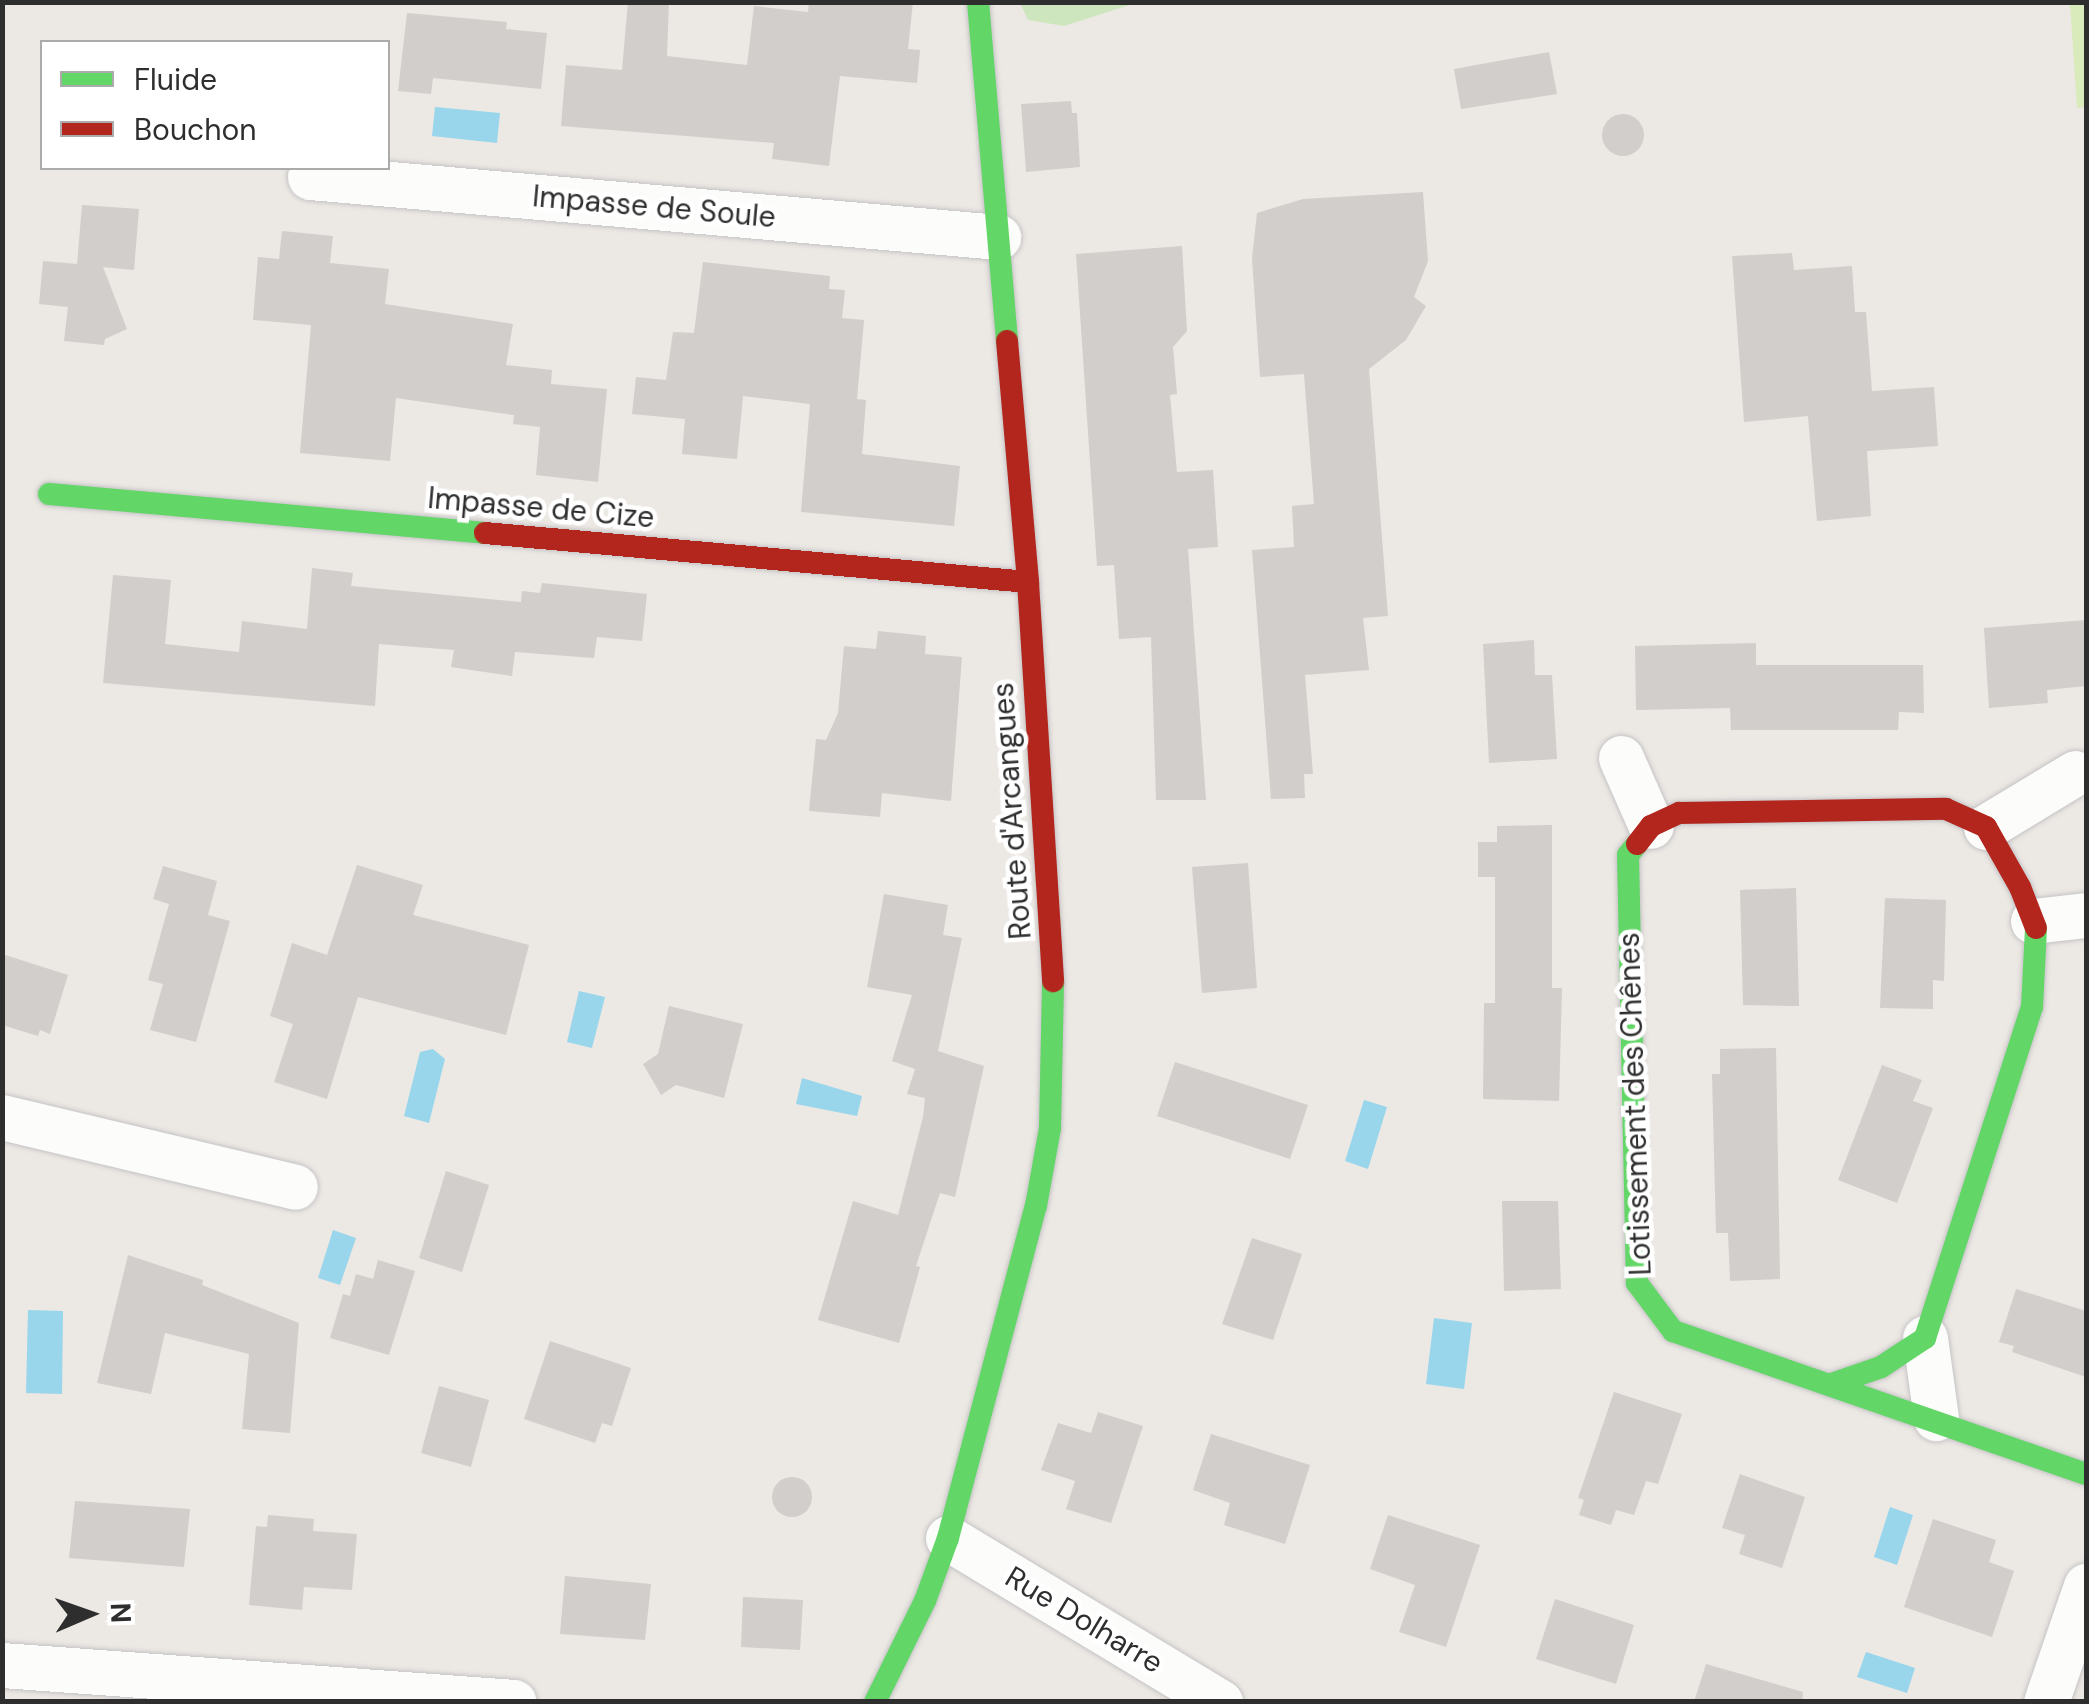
<!DOCTYPE html>
<html>
<head>
<meta charset="utf-8">
<style>
  body { margin:0 }
  #map { position:relative; width:2089px; height:1704px; overflow:hidden; background:#ece8e4; font-family:"DM Sans",sans-serif }
  div>[style] { position:absolute }
  [style*='--x'] { left:calc(var(--x)*1px); top:calc(var(--y)*1px); width:calc(var(--w)*1px); rotate:calc(var(--a)*1deg) }
  .green>* { inset:0; background:#cee6be }
  .pitch>* { inset:0; background:#d9eabb }
  .water>* { inset:0; background:#99d6ec }
  .building>* { inset:0; background:#d1cecb }
  .round { border-radius:50% }
  .roads { filter:drop-shadow(0 0 2px #c5c4c5) drop-shadow(0 0 2px #c5c4c5) }
  .street>* { height:45px; margin:-22.5px; padding:0 22.5px; transform-origin:22.5px; border-radius:22.5px; background:#fcfcfb }
  .fast>* { height:22px; margin:-11px; padding:0 11px; transform-origin:11px; border-radius:11px; background:#63d668 }
  .jam>* { height:22px; margin:-11px; padding:0 11px; transform-origin:11px; border-radius:11px; background:#b3261e }
  span { translate:-50% -50%; white-space:nowrap; text-align:center; line-height:1.15; -webkit-text-stroke:9px #fff; paint-order:stroke }
  .street-label { font-size:30px; color:#2e2e2e }
  .frame { position:absolute; inset:0; border:5px solid #2e2e2e; pointer-events:none }
  .legend { position:absolute; left:40px; top:40px; width:350px; height:130px; box-sizing:border-box; background:#fff; border:2px solid #ababab; margin:0; padding:12px 18px; list-style:none; font-size:30px; color:#2e2e2e }
  .legend li { display:flex; align-items:center; gap:20px; height:50px }
  .legend b { width:50px; border:2px solid #ababab }
  .north { position:absolute; left:40px; top:1564px; width:100px; height:100px; -webkit-text-stroke:8px #fff; paint-order:stroke; rotate:88deg; font-size:28px; font-weight:700; line-height:40px; text-align:center; color:#2e2e2e }
  .north::after { content:''; display:block; margin:auto; width:35px; height:45px; background:#2e2e2e; clip-path:polygon(50% 0,100% 100%,50% 72%,0 100%) }
</style>
</head>
<body>
<div id="map">
  <div class="green">
    <i style="clip-path:polygon(1020px 3px,1136px 3px,1064px 26px,1028px 20px)"></i>
  </div>
  <div class="pitch">
    <i style="clip-path:polygon(2070px 3px,2086px 3px,2086px 107px,2077px 108px)"></i>
  </div>
  <div class="water">
    <i style="clip-path:polygon(435px 107px,500px 113px,497px 143px,432px 136px)"></i>
    <i style="clip-path:polygon(579px 991px,605px 997px,592px 1048px,567px 1042px)"></i>
    <i style="clip-path:polygon(433px 1049px,445px 1059px,429px 1123px,404px 1116px,420px 1052px)"></i>
    <i style="clip-path:polygon(802px 1078px,862px 1096px,857px 1116px,796px 1104px)"></i>
    <i style="clip-path:polygon(1364px 1100px,1387px 1107px,1368px 1169px,1345px 1161px)"></i>
    <i style="clip-path:polygon(333px 1230px,356px 1238px,340px 1285px,318px 1278px)"></i>
    <i style="clip-path:polygon(28px 1310px,63px 1311px,62px 1394px,26px 1393px)"></i>
    <i style="clip-path:polygon(1434px 1318px,1472px 1323px,1464px 1389px,1426px 1384px)"></i>
    <i style="clip-path:polygon(1890px 1507px,1913px 1515px,1897px 1565px,1874px 1557px)"></i>
    <i style="clip-path:polygon(1866px 1652px,1915px 1668px,1907px 1693px,1857px 1677px)"></i>
  </div>
  <div class="building">
    <i style="clip-path:polygon(628px 2px,669px 2px,667px 56px,747px 65px,754px 6px,808px 12px,809px 2px,913px 2px,908px 49px,920px 50px,917px 83px,840px 76px,829px 166px,772px 159px,774px 143px,561px 126px,566px 65px,622px 70px)"></i>
    <i style="clip-path:polygon(407px 13px,507px 22px,506px 29px,547px 33px,541px 89px,433px 78px,431px 94px,398px 91px)"></i>
    <i style="clip-path:polygon(1549px 52px,1557px 94px,1461px 109px,1454px 69px)"></i>
    <i style="clip-path:polygon(1071px 101px,1072px 113px,1077px 113px,1080px 167px,1026px 172px,1021px 104px)"></i>
    <i class="round" style="left:1602px;top:114px;width:42px;height:42px"></i>
    <i style="clip-path:polygon(1423px 192px,1428px 261px,1414px 297px,1426px 306px,1406px 340px,1369px 369px,1388px 616px,1363px 618px,1369px 670px,1305px 675px,1313px 774px,1304px 774px,1305px 798px,1271px 799px,1252px 550px,1294px 547px,1292px 506px,1314px 504px,1304px 374px,1260px 377px,1252px 258px,1257px 213px,1303px 199px)"></i>
    <i style="clip-path:polygon(82px 205px,139px 209px,134px 270px,103px 267px,127px 329px,105px 339px,104px 345px,64px 341px,68px 307px,39px 304px,43px 261px,77px 264px)"></i>
    <i style="clip-path:polygon(282px 231px,333px 236px,330px 263px,389px 269px,385px 304px,513px 324px,506px 365px,552px 370px,551px 384px,607px 389px,598px 482px,536px 475px,540px 427px,513px 424px,514px 415px,396px 398px,390px 461px,300px 453px,311px 325px,253px 320px,258px 257px,279px 259px)"></i>
    <i style="clip-path:polygon(1182px 246px,1187px 331px,1173px 347px,1177px 394px,1170px 395px,1177px 472px,1213px 470px,1218px 547px,1188px 549px,1206px 800px,1156px 800px,1151px 637px,1119px 639px,1114px 565px,1097px 566px,1076px 254px)"></i>
    <i style="clip-path:polygon(1792px 253px,1794px 270px,1852px 266px,1855px 312px,1866px 312px,1872px 391px,1934px 387px,1938px 446px,1867px 451px,1871px 516px,1817px 521px,1808px 416px,1744px 422px,1732px 256px)"></i>
    <i style="clip-path:polygon(703px 262px,830px 276px,829px 289px,845px 290px,842px 318px,864px 320px,857px 399px,866px 400px,862px 454px,960px 466px,954px 526px,801px 512px,810px 404px,743px 396px,737px 459px,682px 454px,685px 419px,632px 414px,636px 377px,666px 380px,673px 332px,694px 333px)"></i>
    <i style="clip-path:polygon(312px 568px,353px 573px,351px 586px,521px 602px,522px 591px,540px 593px,542px 583px,647px 594px,642px 641px,597px 637px,594px 658px,515px 652px,512px 676px,451px 667px,454px 650px,379px 644px,375px 706px,103px 683px,113px 575px,171px 580px,165px 644px,239px 652px,242px 621px,307px 629px)"></i>
    <i style="clip-path:polygon(2086px 620px,2086px 686px,2047px 690px,2048px 703px,1989px 708px,1984px 628px)"></i>
    <i style="clip-path:polygon(878px 631px,926px 636px,925px 654px,962px 657px,951px 801px,882px 793px,880px 817px,809px 811px,816px 739px,826px 740px,838px 713px,844px 646px,876px 649px)"></i>
    <i style="clip-path:polygon(1534px 640px,1535px 675px,1552px 675px,1557px 759px,1489px 763px,1483px 644px)"></i>
    <i style="clip-path:polygon(1756px 643px,1756px 665px,1923px 665px,1924px 713px,1899px 712px,1898px 730px,1731px 730px,1730px 708px,1636px 710px,1635px 646px)"></i>
    <i style="clip-path:polygon(1552px 825px,1552px 988px,1562px 988px,1559px 1101px,1483px 1099px,1484px 1003px,1495px 1003px,1495px 877px,1478px 877px,1478px 842px,1497px 842px,1497px 826px)"></i>
    <i style="clip-path:polygon(1248px 863px,1257px 988px,1202px 993px,1192px 867px)"></i>
    <i style="clip-path:polygon(357px 865px,423px 885px,413px 915px,529px 945px,506px 1035px,358px 997px,327px 1099px,274px 1082px,293px 1024px,270px 1016px,292px 943px,327px 955px)"></i>
    <i style="clip-path:polygon(163px 866px,217px 881px,208px 915px,230px 921px,196px 1042px,150px 1030px,163px 984px,148px 980px,169px 904px,153px 899px)"></i>
    <i style="clip-path:polygon(1796px 888px,1799px 1006px,1743px 1005px,1740px 890px)"></i>
    <i style="clip-path:polygon(884px 894px,948px 905px,943px 935px,962px 938px,938px 1051px,984px 1066px,955px 1197px,940px 1193px,916px 1266px,920px 1267px,899px 1343px,818px 1320px,853px 1201px,898px 1215px,923px 1117px,925px 1098px,907px 1094px,915px 1069px,892px 1061px,912px 995px,867px 987px)"></i>
    <i style="clip-path:polygon(1885px 898px,1946px 900px,1944px 981px,1933px 980px,1933px 1009px,1880px 1008px)"></i>
    <i style="clip-path:polygon(2px 954px,68px 975px,50px 1034px,40px 1030px,38px 1036px,2px 1025px)"></i>
    <i style="clip-path:polygon(669px 1006px,743px 1024px,724px 1098px,676px 1085px,661px 1095px,643px 1064px,658px 1054px)"></i>
    <i style="clip-path:polygon(1776px 1048px,1780px 1279px,1730px 1281px,1728px 1233px,1716px 1233px,1712px 1074px,1720px 1074px,1720px 1049px)"></i>
    <i style="clip-path:polygon(1175px 1062px,1308px 1105px,1290px 1159px,1157px 1116px)"></i>
    <i style="clip-path:polygon(1882px 1065px,1922px 1080px,1913px 1101px,1933px 1108px,1897px 1203px,1838px 1180px)"></i>
    <i style="clip-path:polygon(446px 1171px,489px 1185px,462px 1272px,419px 1258px)"></i>
    <i style="clip-path:polygon(1502px 1201px,1558px 1201px,1561px 1289px,1504px 1291px)"></i>
    <i style="clip-path:polygon(1252px 1238px,1302px 1254px,1273px 1340px,1222px 1324px)"></i>
    <i style="clip-path:polygon(128px 1255px,203px 1280px,202px 1285px,299px 1323px,290px 1433px,242px 1429px,249px 1354px,165px 1333px,151px 1394px,97px 1383px)"></i>
    <i style="clip-path:polygon(378px 1260px,415px 1271px,389px 1355px,330px 1338px,343px 1294px,350px 1296px,356px 1274px,373px 1279px)"></i>
    <i style="clip-path:polygon(2016px 1289px,2086px 1311px,2086px 1377px,2012px 1352px,2014px 1346px,1999px 1342px)"></i>
    <i style="clip-path:polygon(550px 1341px,631px 1368px,612px 1426px,602px 1423px,595px 1443px,524px 1419px)"></i>
    <i style="clip-path:polygon(439px 1386px,489px 1400px,471px 1467px,421px 1453px)"></i>
    <i style="clip-path:polygon(1614px 1392px,1682px 1414px,1658px 1484px,1646px 1481px,1634px 1515px,1616px 1510px,1611px 1525px,1579px 1515px,1584px 1500px,1578px 1498px)"></i>
    <i style="clip-path:polygon(1098px 1412px,1143px 1426px,1111px 1523px,1066px 1509px,1075px 1481px,1041px 1470px,1058px 1423px,1091px 1433px)"></i>
    <i style="clip-path:polygon(1211px 1434px,1310px 1465px,1285px 1544px,1224px 1525px,1230px 1503px,1193px 1490px)"></i>
    <i style="clip-path:polygon(1740px 1474px,1805px 1497px,1782px 1568px,1739px 1554px,1745px 1535px,1722px 1528px)"></i>
    <i class="round" style="left:772px;top:1477px;width:40px;height:40px"></i>
    <i style="clip-path:polygon(75px 1501px,190px 1509px,184px 1567px,69px 1558px)"></i>
    <i style="clip-path:polygon(268px 1515px,314px 1519px,313px 1531px,357px 1534px,352px 1590px,304px 1587px,302px 1610px,249px 1605px,256px 1526px,267px 1527px)"></i>
    <i style="clip-path:polygon(1388px 1515px,1480px 1545px,1446px 1647px,1399px 1632px,1415px 1585px,1370px 1569px)"></i>
    <i style="clip-path:polygon(1933px 1519px,1996px 1540px,1989px 1562px,2014px 1571px,1992px 1637px,1904px 1607px)"></i>
    <i style="clip-path:polygon(565px 1576px,651px 1584px,645px 1640px,560px 1634px)"></i>
    <i style="clip-path:polygon(743px 1597px,803px 1600px,800px 1650px,741px 1647px)"></i>
    <i style="clip-path:polygon(1555px 1599px,1634px 1625px,1616px 1684px,1536px 1659px)"></i>
    <i style="clip-path:polygon(1706px 1664px,1803px 1692px,1802px 1702px,1694px 1702px)"></i>
  </div>
  <div class="roads">
    <div class="street">
      <i style="--x:310;--y:177;--w:691;--a:4.98"></i>
      <i style="--x:1621;--y:758;--w:74;--a:66.2"></i>
      <i style="--x:1986;--y:827;--w:104;--a:-31.2"></i>
      <i style="--x:2033;--y:921;--w:53;--a:-6.5"></i>
      <i style="--x:2;--y:1117;--w:301;--a:13.4"></i>
      <i style="--x:1925;--y:1338;--w:81;--a:82.2"></i>
      <i style="--x:948;--y:1538;--w:318;--a:31.1"></i>
      <i style="--x:2;--y:1665;--w:513;--a:4.13"></i>
      <i style="--x:2046;--y:1702;--w:123;--a:-71"></i>
    </div>
    <div class="fast">
      <i style="--x:978;--y:2;--w:340;--a:85.1"></i>
      <i style="--x:49;--y:494;--w:438;--a:5.1"></i>
      <i style="--x:1637;--y:844;--w:14;--a:129"></i>
      <i style="--x:1628;--y:855;--w:428;--a:88.8"></i>
      <i style="--x:1637;--y:1283;--w:60;--a:53.1"></i>
      <i style="--x:1673;--y:1331;--w:437;--a:19.1"></i>
      <i style="--x:1832;--y:1384;--w:52;--a:-19.1"></i>
      <i style="--x:1881;--y:1367;--w:53;--a:-33.4"></i>
      <i style="--x:1925;--y:1338;--w:348;--a:-72.1"></i>
      <i style="--x:2032;--y:1007;--w:79;--a:-87.1"></i>
      <i style="--x:875;--y:1702;--w:113;--a:-63.7"></i>
      <i style="--x:925;--y:1601;--w:67;--a:-69.9"></i>
      <i style="--x:948;--y:1538;--w:343;--a:-75.2"></i>
      <i style="--x:1036;--y:1206;--w:79;--a:-79.8"></i>
      <i style="--x:1050;--y:1128;--w:147;--a:-88.8"></i>
    </div>
    <div class="jam">
      <i style="--x:1007;--y:341;--w:242;--a:85"></i>
      <i style="--x:1028;--y:582;--w:400;--a:86.4"></i>
      <i style="--x:485;--y:533;--w:545;--a:5.16"></i>
      <i style="--x:1637;--y:844;--w:23;--a:-52"></i>
      <i style="--x:1651;--y:826;--w:31;--a:-25"></i>
      <i style="--x:1679;--y:813;--w:267;--a:-0.9"></i>
      <i style="--x:1946;--y:809;--w:44;--a:24.2"></i>
      <i style="--x:1986;--y:827;--w:69;--a:60.5"></i>
      <i style="--x:2020;--y:887;--w:44;--a:68.7"></i>
    </div>
  </div>
  <div class="street-label">
    <span style="left:654px;top:207px;rotate:5deg">Impasse de Soule</span>
    <span style="left:541px;top:508px;rotate:5deg">Impasse de Cize</span>
    <span style="left:1012px;top:811px;rotate:-94deg">Route d'Arcangues</span>
    <span style="left:1635px;top:1104px;rotate:-92deg">Lotissement des Chênes</span>
    <span style="left:1084px;top:1620px;rotate:31deg">Rue Dolharre</span>
  </div>
  <div class="frame"></div>
  <ul class="legend">
  <li><b style="height:12px;background:#63d668"></b>Fluide</li>
  <li><b style="height:12px;background:#b3261e"></b>Bouchon</li>
  </ul>
  <div class="north">N</div>
</div>
</body>
</html>
